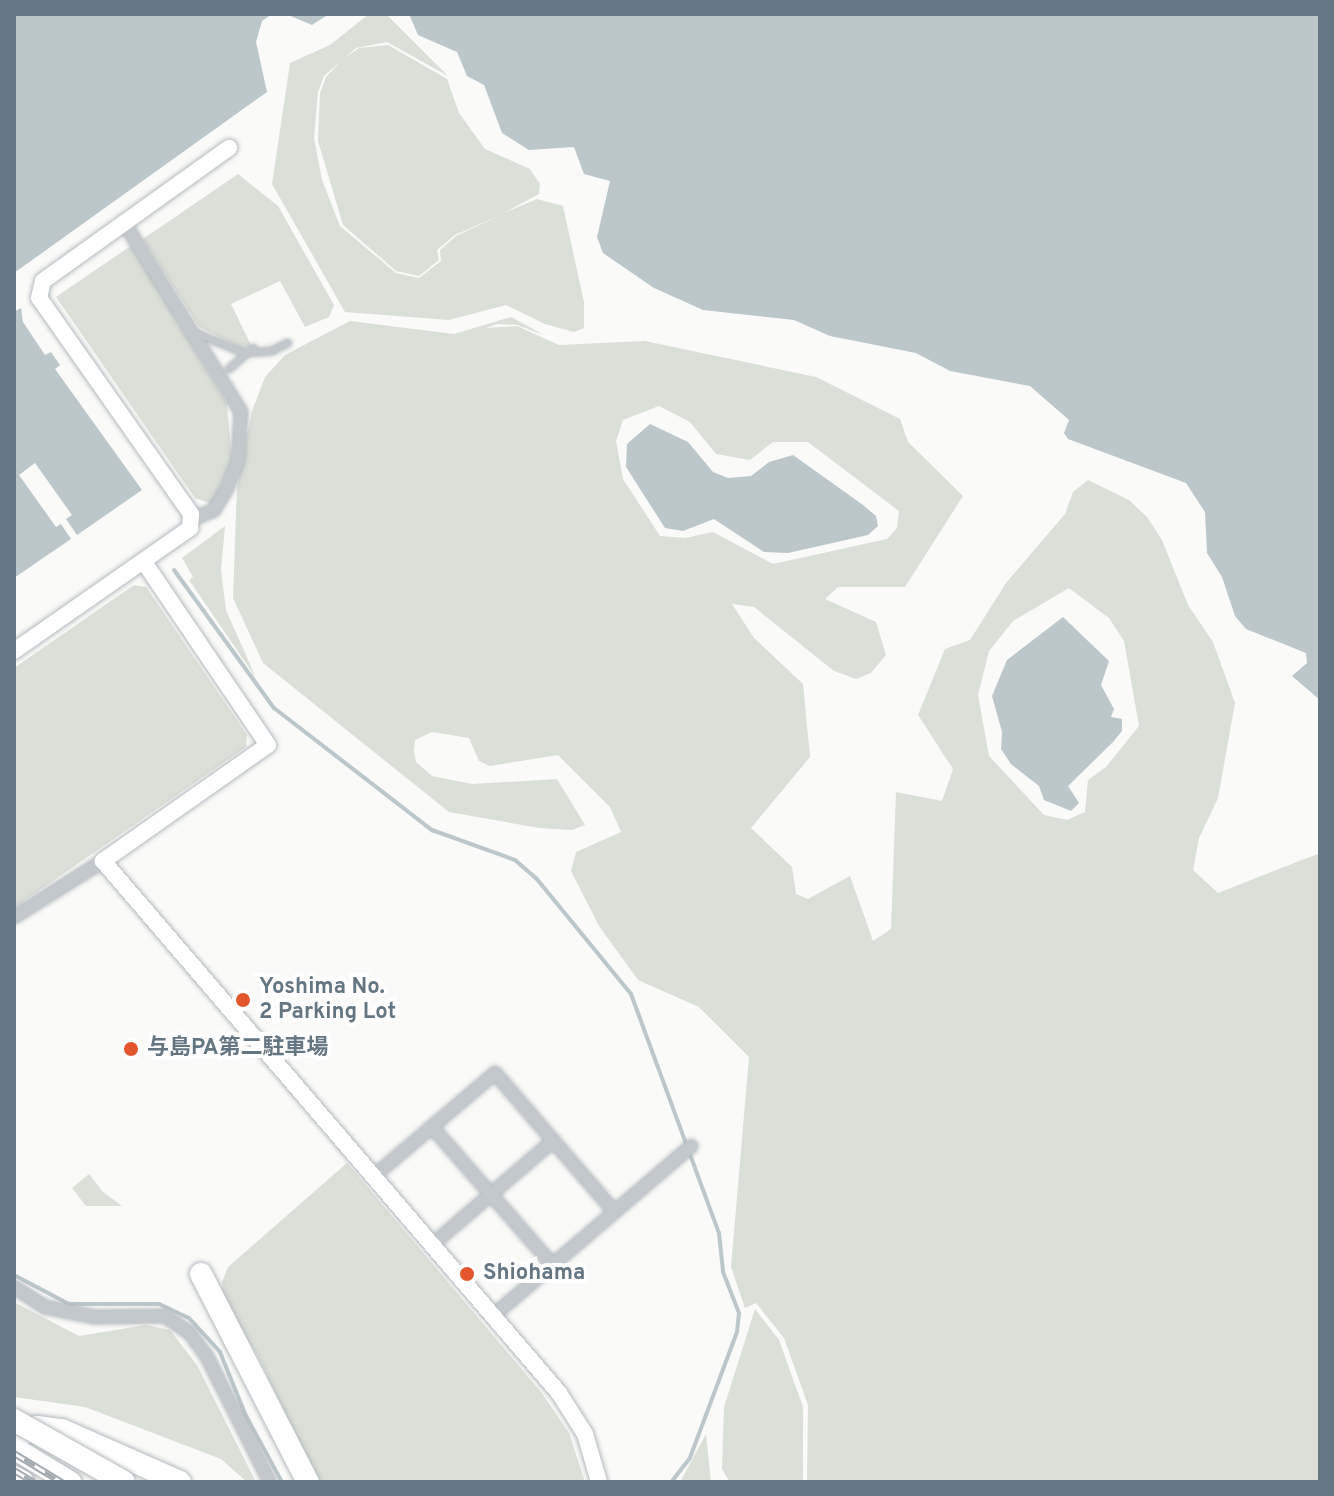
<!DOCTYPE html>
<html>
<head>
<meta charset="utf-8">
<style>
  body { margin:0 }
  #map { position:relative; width:1334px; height:1496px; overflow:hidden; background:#fafaf8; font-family:Overpass,"Noto Sans JP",sans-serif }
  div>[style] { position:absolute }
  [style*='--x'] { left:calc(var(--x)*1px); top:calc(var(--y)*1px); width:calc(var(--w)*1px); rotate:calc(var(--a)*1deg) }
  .green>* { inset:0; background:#dadfd7 }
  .water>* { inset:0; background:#bbc7cb }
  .stream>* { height:4px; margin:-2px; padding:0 2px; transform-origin:2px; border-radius:2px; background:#bbc7cb }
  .roads { filter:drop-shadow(0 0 2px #b3babf) drop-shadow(0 0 2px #b3babf) }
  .lane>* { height:6px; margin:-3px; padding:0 3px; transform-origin:3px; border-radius:3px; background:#c3c8cc }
  .street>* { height:12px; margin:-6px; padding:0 6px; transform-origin:6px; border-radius:6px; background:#c3c8cc }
  .secondary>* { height:16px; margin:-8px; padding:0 8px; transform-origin:8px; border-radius:8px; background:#fff }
  .highway>* { height:22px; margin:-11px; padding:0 11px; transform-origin:11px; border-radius:11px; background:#fff }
  .rail>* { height:7px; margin-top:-3.5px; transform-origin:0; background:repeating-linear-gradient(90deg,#fff 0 12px,#a2aab0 0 24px); box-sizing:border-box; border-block:2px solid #a2aab0 }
  .bridges { filter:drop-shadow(0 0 2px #b4b9bd) drop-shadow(0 0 2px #b4b9bd) }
  .highway-bridge>* { height:22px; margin:-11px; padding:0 11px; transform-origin:11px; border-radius:11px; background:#fff }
  .dots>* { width:22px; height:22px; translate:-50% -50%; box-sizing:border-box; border:4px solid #fff; border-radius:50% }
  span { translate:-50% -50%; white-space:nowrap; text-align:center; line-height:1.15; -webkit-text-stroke:8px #fff; paint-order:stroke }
  .poi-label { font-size:22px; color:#657683; font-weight:700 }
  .left { translate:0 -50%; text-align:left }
  .frame { position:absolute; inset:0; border:16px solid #657683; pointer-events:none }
</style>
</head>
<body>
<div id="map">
  <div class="green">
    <i style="clip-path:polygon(369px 14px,388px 16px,448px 76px,387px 42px,356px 48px,324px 76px,318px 92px,314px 138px,322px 180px,340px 226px,396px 273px,419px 278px,441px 261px,440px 250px,456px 236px,503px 214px,455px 235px,437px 250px,439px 260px,419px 276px,396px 271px,343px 225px,318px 141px,320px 93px,326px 77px,343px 59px,359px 48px,388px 45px,447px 79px,459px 113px,485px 149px,530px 169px,540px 184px,539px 194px,504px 213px,537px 199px,563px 206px,584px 302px,584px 328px,574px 332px,545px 324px,506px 305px,449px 320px,345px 312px,272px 184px,290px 63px,330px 45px)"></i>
    <i style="clip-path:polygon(238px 174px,278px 206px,334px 305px,329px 317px,305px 327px,280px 281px,231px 304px,251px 345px,243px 349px,199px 327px,143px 239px)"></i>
    <i style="clip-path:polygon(132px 245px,227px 404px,232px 461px,212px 504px,195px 498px,56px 297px)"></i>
    <i style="clip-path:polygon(evenodd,511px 317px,544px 335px,517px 325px,497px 324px,486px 328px,517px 326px,559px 345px,645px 341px,816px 377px,900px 419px,908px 442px,963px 496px,905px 587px,838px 587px,825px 599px,876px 622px,886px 655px,871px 673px,856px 679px,834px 671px,754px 607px,732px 604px,754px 638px,803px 684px,810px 757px,751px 828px,792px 867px,796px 894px,808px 899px,850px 876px,873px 941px,891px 929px,896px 792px,942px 801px,953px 769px,918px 715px,945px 649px,970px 640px,1006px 583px,1065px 514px,1073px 492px,1088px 480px,1129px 500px,1147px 517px,1162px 540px,1188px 605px,1213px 642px,1235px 703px,1218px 798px,1199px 838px,1193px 870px,1218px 893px,1320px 853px,1320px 1482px,807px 1482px,808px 1405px,784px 1338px,756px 1303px,745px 1308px,731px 1267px,749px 1057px,699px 1007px,638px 980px,599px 926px,571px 871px,576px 852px,621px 832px,610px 807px,558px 755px,490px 766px,479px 761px,469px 738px,432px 732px,415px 740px,414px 751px,416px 762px,432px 776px,472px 784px,557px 779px,585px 825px,572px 830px,539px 828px,449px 812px,263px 663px,233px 598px,237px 487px,252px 411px,265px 377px,285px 355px,350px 321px,454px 334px,511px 317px,659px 406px,690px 422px,716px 454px,750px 460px,773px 442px,808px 442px,899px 511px,897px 528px,887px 539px,773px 564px,713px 532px,685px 538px,660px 536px,623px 479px,616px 441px,623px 420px,659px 406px,511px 317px,1069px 588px,1109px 618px,1124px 641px,1139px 726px,1106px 767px,1088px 780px,1085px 812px,1067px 820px,1044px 815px,989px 756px,978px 695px,989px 651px,1013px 621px,1069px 588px)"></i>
    <i style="clip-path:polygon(225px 526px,221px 570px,226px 610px,256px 678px,189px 580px,193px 577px,182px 558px)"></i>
    <i style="clip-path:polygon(134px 585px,146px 587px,247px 735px,246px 747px,14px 908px,14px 668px)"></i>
    <i style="clip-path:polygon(347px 1163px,541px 1392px,569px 1433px,585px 1482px,318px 1482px,259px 1358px,224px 1299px,222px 1282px,228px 1267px)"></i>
    <i style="clip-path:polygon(89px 1174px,103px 1192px,122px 1206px,86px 1206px,72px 1188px)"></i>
    <i style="clip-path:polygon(14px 1302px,79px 1336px,146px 1325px,170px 1330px,197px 1365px,256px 1482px,247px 1482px,221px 1459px,85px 1407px,14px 1397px)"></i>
    <i style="clip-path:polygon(755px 1309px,779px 1340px,803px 1407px,803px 1482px,729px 1481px,722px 1469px,724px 1407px)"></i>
    <i style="clip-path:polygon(706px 1434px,711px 1482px,680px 1482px)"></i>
  </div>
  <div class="water">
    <i style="clip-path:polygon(14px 14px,272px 14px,262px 21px,256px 42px,267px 92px,14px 273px)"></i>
    <i style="clip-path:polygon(286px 14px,329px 14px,312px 25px)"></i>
    <i style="clip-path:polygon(409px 14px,1320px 14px,1320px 700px,1292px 676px,1307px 663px,1306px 653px,1246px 629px,1235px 616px,1222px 577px,1207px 553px,1205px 512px,1186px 483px,1068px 439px,1064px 433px,1069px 420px,1030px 386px,950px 371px,916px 353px,830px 336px,794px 320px,703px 310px,654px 288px,603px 253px,597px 237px,610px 181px,584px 174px,574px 147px,529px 150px,502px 133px,484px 85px,467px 76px,457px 52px,418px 35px)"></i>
    <i style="clip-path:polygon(21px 308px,23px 322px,45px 355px,51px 352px,60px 365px,55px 369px,142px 490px,77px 535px,66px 519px,72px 515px,35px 463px,19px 475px,56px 527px,61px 524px,71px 539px,14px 578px,14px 312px)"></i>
    <i style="clip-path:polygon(650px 424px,688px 442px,713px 472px,728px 478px,751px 476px,769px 462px,793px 455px,863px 505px,876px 516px,878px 526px,868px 535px,788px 553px,764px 552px,714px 519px,683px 531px,665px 528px,626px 467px,627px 444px)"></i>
    <i style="clip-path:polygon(1063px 617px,1109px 661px,1101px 685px,1114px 709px,1111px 717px,1122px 719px,1122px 731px,1113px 742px,1068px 786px,1079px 803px,1071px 811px,1044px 800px,1039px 786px,1011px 764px,1001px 749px,1002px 732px,992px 696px,1007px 660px)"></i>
  </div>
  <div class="stream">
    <i style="--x:174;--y:570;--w:170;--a:54.1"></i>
    <i style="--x:274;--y:708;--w:200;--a:37.7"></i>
    <i style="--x:432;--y:830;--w:88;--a:19.9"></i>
    <i style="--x:515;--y:860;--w:28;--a:41"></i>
    <i style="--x:536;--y:878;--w:150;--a:50.7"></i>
    <i style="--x:631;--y:994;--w:255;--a:69.8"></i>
    <i style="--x:719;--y:1233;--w:39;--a:84"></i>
    <i style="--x:723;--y:1272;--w:44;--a:68.7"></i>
    <i style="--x:739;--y:1313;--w:19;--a:96"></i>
    <i style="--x:737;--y:1332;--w:134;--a:110.5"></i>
    <i style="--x:690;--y:1458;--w:31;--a:128"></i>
    <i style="--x:14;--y:1275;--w:62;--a:27.8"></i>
    <i style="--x:69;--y:1304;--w:90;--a:0"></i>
    <i style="--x:159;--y:1304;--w:33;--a:25"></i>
    <i style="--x:189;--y:1318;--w:46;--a:47.6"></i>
    <i style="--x:220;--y:1352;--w:69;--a:67.9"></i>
    <i style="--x:246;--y:1416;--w:75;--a:61.4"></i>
  </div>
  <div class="roads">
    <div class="lane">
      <i style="--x:196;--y:333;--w:52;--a:22.6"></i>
      <i style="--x:244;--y:353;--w:28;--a:-4"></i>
      <i style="--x:272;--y:351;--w:18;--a:-27"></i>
      <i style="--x:229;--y:369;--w:32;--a:-41"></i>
    </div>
    <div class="street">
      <i style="--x:125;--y:224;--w:221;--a:58.3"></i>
      <i style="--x:241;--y:412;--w:49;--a:93.5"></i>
      <i style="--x:238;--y:461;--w:31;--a:112"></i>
      <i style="--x:226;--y:490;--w:23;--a:121"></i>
      <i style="--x:214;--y:510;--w:26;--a:157"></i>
      <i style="--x:14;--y:917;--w:105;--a:-32.2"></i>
      <i style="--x:432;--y:1127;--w:182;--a:48.8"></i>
      <i style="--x:373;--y:1177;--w:160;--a:-40.4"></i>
      <i style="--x:495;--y:1073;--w:181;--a:49.3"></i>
      <i style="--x:432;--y:1245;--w:160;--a:-40.7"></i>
      <i style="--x:14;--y:1287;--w:37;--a:33"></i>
      <i style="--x:45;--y:1307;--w:51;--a:11.3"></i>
      <i style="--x:95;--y:1317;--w:70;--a:-0.8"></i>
      <i style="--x:165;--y:1316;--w:29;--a:34"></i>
      <i style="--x:189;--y:1332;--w:29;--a:54"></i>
      <i style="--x:206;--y:1355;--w:142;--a:63.3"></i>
      <i style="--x:493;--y:1316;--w:261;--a:-40.6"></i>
    </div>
    <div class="secondary">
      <i style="--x:144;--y:562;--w:221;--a:55.9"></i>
      <i style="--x:268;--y:745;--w:202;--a:144.9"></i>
      <i style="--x:103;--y:861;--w:701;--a:49.4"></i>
      <i style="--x:559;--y:1393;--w:49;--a:57.6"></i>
      <i style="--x:585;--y:1434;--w:50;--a:73.7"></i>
      <i style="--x:14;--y:651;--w:215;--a:-34.9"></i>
      <i style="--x:190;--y:528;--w:14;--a:-86"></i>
      <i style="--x:191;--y:514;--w:264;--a:-125.1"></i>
      <i style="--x:39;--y:298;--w:17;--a:-77"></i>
      <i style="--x:43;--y:281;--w:229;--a:-35.6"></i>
    </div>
    <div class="highway">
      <i style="--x:201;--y:1274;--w:234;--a:62.8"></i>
      <i style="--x:14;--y:1438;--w:25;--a:-26"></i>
      <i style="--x:37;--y:1427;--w:25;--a:7"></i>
      <i style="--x:62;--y:1430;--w:129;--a:23.8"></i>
      <i style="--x:14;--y:1448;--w:66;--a:31.3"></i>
      <i style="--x:14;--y:1477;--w:10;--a:29"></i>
    </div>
  </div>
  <div class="rail">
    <i style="--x:14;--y:1453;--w:56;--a:31.1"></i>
    <i style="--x:14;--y:1470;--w:23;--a:31"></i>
  </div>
  <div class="bridges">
    <div class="highway-bridge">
      <i style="--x:14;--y:1420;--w:126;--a:29.4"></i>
    </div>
  </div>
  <div class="dots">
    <i style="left:243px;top:1000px;background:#e4572e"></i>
    <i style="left:131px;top:1049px;background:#e4572e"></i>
    <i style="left:467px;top:1274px;background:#e4572e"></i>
  </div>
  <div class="poi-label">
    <span class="left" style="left:259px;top:1000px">Yoshima No.<br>2 Parking Lot</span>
    <span class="left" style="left:147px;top:1049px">与島PA第二駐車場</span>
    <span class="left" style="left:483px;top:1274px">Shiohama</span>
  </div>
  <div class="frame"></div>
</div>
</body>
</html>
